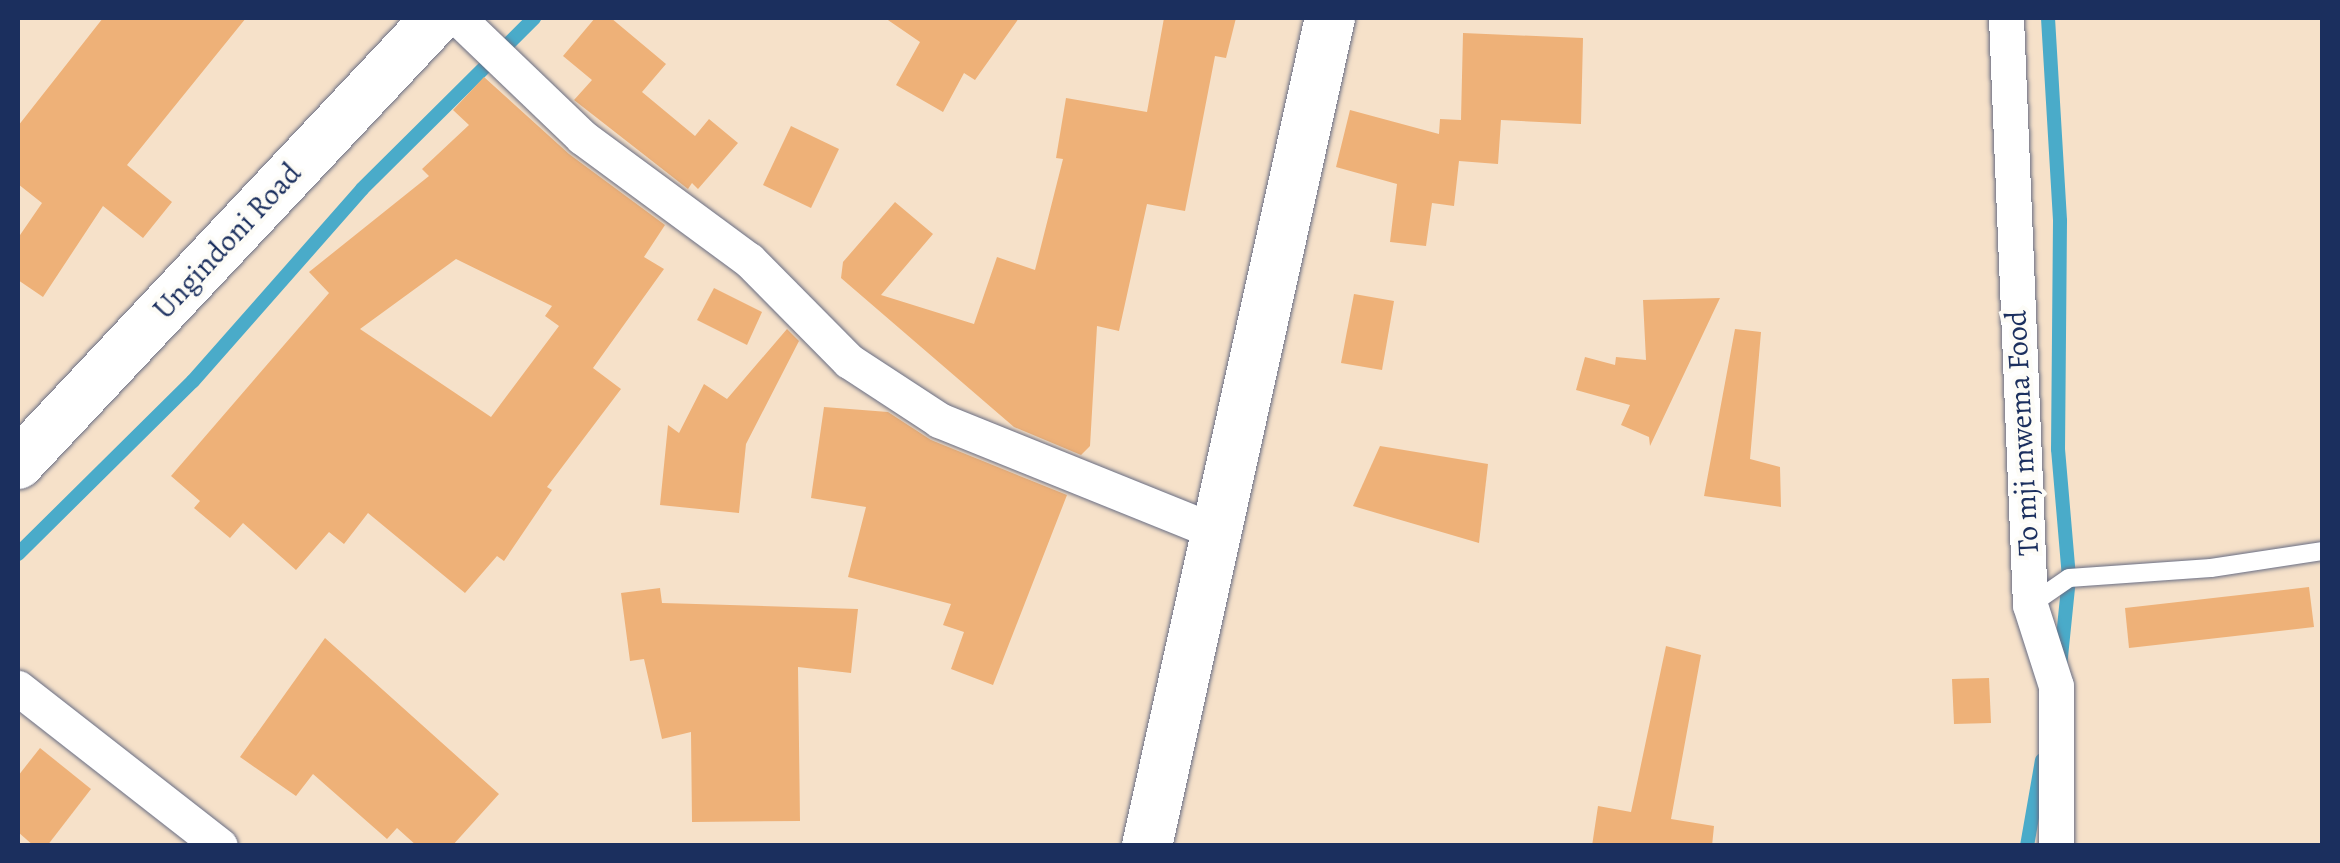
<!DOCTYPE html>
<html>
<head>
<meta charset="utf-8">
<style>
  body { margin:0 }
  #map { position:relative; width:2340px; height:863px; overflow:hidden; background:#f6e1c9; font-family:Alegreya,serif }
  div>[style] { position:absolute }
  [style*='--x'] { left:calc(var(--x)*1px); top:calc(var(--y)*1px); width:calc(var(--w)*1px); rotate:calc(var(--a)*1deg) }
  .stream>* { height:14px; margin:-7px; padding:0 7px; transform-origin:7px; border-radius:7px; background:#4aabc9 }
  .building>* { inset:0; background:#eeb178 }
  .roads { filter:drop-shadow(0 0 2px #686d83) drop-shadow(0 0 2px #686d83) }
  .lane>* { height:18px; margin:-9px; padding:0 9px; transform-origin:9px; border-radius:9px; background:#fff }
  .street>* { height:35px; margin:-17.5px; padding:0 17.5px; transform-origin:17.5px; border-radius:17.5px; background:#fff }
  .secondary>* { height:50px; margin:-25px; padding:0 25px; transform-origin:25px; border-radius:25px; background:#fff }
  span { translate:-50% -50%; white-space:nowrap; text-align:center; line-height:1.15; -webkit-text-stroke:8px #fdfcf7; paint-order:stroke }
  .street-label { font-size:30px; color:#1b2f5e }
  .frame { position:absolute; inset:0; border:20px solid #1b2f5e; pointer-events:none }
</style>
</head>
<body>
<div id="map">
  <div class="stream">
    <i style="--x:2048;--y:18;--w:203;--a:86.6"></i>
    <i style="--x:2060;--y:221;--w:228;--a:90.5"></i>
    <i style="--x:2058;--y:449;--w:129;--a:85.1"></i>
    <i style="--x:2069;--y:578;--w:88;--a:95.8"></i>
    <i style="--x:18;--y:554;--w:246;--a:-44.7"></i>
    <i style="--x:193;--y:381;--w:256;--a:-48.6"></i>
    <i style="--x:362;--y:189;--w:243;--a:-44.8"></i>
    <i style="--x:2027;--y:846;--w:87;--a:-80.1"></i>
  </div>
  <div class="building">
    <i style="clip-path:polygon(103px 18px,246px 18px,127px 165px,172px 202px,143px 238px,103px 206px,43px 297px,18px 280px,18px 238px,42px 203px,18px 184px,18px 126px)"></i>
    <i style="clip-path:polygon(595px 18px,611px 18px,666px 64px,642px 92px,695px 136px,709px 119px,738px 143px,698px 189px,692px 183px,688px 189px,574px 100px,592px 80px,563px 56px)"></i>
    <i style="clip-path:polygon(885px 18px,1019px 18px,975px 80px,964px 73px,943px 112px,896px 85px,920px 42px)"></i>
    <i style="clip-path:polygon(1164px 18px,1236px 18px,1226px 58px,1215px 56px,1185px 211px,1147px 204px,1119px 331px,1097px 326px,1090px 446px,1081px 455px,1014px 427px,841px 278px,843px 262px,895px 202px,933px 234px,881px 295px,974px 324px,997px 257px,1035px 270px,1063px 159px,1056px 158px,1066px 98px,1147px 112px)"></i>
    <i style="clip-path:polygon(1463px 33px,1583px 38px,1581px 124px,1501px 120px,1498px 164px,1459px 161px,1454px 206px,1432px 203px,1426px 246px,1390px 242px,1397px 184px,1336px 167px,1350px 110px,1439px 134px,1440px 119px,1461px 120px)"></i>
    <i style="clip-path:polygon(evenodd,484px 77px,569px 154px,665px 225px,644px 257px,664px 269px,593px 368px,621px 389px,547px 487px,552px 490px,504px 561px,497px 556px,465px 593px,368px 513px,344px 544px,329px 532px,296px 570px,243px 523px,230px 538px,194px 508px,200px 501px,171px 476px,329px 293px,309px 272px,429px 176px,422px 169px,469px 125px,453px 110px,484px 77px,456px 259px,552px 306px,545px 316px,559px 326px,491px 417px,360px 329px,456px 259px)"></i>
    <i style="clip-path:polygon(791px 126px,839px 149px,811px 208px,763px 185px)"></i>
    <i style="clip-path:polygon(714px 288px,762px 312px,747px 345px,697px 320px)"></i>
    <i style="clip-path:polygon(1354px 294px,1394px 301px,1382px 370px,1341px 363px)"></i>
    <i style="clip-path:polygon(1720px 298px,1650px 446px,1649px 437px,1621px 425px,1630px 405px,1576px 390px,1585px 357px,1615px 365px,1616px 357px,1646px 360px,1643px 300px)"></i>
    <i style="clip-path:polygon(787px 329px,799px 341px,746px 444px,739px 513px,660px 505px,668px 425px,679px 433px,704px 384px,727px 399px)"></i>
    <i style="clip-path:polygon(1735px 329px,1761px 332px,1750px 459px,1780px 467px,1781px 507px,1704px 496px)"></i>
    <i style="clip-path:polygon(824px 407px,888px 412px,931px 440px,1067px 495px,993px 685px,951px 669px,964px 632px,943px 625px,951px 604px,848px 577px,866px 507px,811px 498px)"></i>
    <i style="clip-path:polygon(1380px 446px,1488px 464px,1479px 543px,1353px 506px)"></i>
    <i style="clip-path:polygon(2309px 587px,2314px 627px,2129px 648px,2125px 608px)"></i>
    <i style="clip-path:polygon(660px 588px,662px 603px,858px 609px,851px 673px,798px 667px,800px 821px,692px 822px,691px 732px,662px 739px,644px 659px,630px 661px,621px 593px)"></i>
    <i style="clip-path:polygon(325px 638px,499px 794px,452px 846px,417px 846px,397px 828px,387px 839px,313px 774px,296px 796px,240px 757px)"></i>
    <i style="clip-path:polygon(1666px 646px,1701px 655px,1671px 819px,1714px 826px,1712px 846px,1592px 846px,1598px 806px,1631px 812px)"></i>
    <i style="clip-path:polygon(1989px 678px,1991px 723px,1954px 724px,1952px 679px)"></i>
    <i style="clip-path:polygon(40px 748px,91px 789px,47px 846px,34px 846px,18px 832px,18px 776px)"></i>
  </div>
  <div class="roads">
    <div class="lane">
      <i style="--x:2030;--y:605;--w:47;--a:-34.7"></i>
      <i style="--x:2069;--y:578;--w:142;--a:-4"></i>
      <i style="--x:2211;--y:568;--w:112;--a:-8.7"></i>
    </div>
    <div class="street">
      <i style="--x:458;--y:18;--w:172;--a:43.8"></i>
      <i style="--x:582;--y:137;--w:207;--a:36.4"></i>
      <i style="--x:749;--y:260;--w:142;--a:45.3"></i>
      <i style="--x:849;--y:361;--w:108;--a:33.2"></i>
      <i style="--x:939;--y:420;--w:299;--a:22"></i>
      <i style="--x:2006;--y:18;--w:587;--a:87.66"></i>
      <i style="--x:2030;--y:605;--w:85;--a:72.2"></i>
      <i style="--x:2056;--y:686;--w:160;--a:90"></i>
      <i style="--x:18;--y:688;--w:256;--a:38"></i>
    </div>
    <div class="secondary">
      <i style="--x:18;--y:464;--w:612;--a:-46.79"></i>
      <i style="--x:1147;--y:846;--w:848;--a:-77.54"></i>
    </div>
  </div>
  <div class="street-label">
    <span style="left:227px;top:241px;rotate:-47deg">Ungindoni Road</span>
    <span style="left:2022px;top:433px;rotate:-93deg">To mji mwema Food</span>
  </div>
  <div class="frame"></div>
</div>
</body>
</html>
